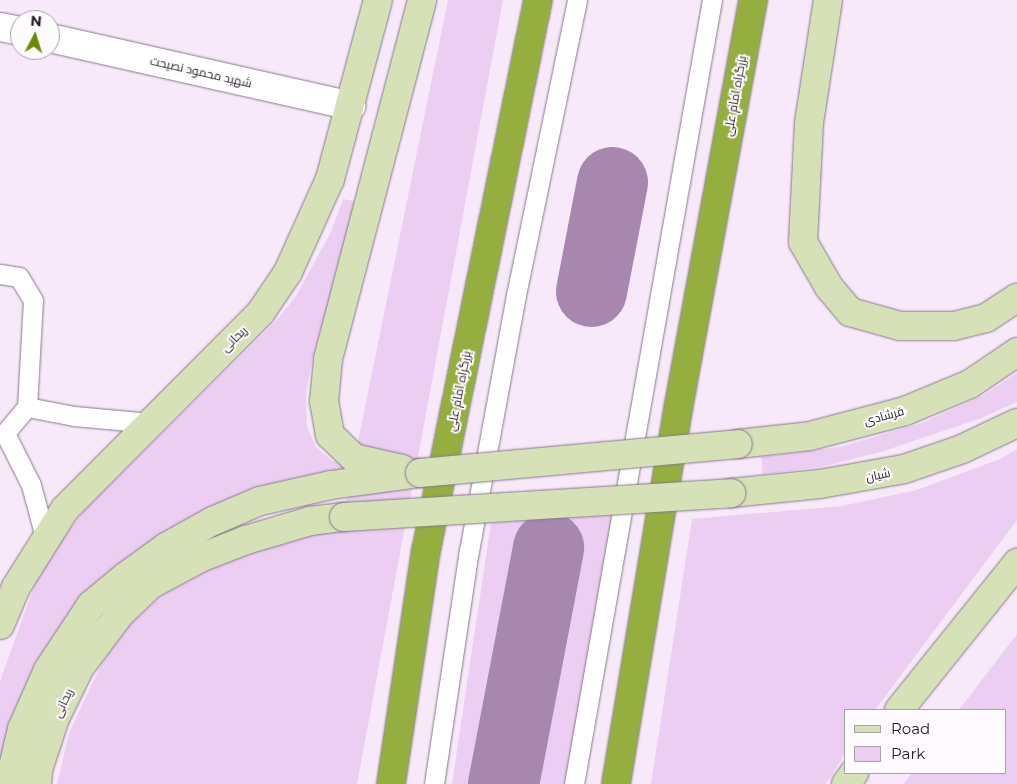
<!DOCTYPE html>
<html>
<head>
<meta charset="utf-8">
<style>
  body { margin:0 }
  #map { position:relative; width:1017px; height:784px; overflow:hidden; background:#f7e9fa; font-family:Montserrat,Cairo,sans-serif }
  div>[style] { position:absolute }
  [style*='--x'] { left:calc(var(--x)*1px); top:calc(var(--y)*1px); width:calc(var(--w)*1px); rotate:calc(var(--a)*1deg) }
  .green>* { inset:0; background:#eccef2 }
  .river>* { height:71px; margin:-35.5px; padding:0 35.5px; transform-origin:35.5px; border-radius:35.5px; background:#a787ad }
  .roads { filter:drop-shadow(0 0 1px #867988) drop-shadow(0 0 1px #867988) }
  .service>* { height:19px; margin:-9.5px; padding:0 9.5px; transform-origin:9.5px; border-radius:9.5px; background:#fff }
  .minor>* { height:28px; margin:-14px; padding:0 14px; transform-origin:14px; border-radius:14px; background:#fff }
  .secondary>* { height:28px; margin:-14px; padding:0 14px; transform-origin:14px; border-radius:14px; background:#d7e1b8 }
  .trunk>* { height:28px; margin:-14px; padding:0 14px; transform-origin:14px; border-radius:14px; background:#94ae40 }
  .bridges { filter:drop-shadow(0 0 1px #867988) drop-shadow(0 0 1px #867988) }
  .secondary-bridge>* { height:28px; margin:-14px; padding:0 14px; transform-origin:14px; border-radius:14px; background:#d7e1b8 }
  span { translate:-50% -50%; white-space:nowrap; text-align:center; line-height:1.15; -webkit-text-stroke:4px #fefbfe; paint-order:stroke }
  .street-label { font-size:12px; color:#1f1a20 }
  .legend { position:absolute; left:844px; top:709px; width:162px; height:65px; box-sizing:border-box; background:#fefbfe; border:1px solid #a5a1a5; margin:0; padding:6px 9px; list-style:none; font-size:15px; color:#1f1a20 }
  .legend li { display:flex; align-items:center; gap:10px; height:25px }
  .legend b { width:25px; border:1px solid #a5a1a5 }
  .north { position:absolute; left:10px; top:10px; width:50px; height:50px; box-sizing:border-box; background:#fefbfe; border:1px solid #a5a1a5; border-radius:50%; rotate:5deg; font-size:14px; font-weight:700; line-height:20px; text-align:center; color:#1f1a20 }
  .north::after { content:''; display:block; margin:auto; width:18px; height:22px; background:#6d8a03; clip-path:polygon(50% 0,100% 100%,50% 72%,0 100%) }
</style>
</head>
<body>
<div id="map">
  <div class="green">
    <i style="clip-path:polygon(448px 0,503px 0,357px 784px,57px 784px,69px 733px,102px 663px,128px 626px,162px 595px,211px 568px,248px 551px,294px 537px,341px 530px,351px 475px,121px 568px,0 784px,0 681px,34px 587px,56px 546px,84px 511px,277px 320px,296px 296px,331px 232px,343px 199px,358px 202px,312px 360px,306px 395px,307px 427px,316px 447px,332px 461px,353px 466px)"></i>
    <i style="clip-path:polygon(1017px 373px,1017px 402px,979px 419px,884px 451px,821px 467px,763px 474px,761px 457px,840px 447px,922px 423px,984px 395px)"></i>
    <i style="clip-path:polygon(1017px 449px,1017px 520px,875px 710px,846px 710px,846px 752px,826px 784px,651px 784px,692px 519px,842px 506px,917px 490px,1000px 459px)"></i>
    <i style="clip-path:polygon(612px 515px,566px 784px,452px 784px,491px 523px)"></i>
    <i style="clip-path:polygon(1017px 634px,1017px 784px,903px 784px,912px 773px,1006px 773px,1006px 710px,959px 710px)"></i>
  </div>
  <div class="river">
    <i style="--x:591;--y:291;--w:111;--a:-79.1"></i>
    <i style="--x:503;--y:784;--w:241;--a:-79.2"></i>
  </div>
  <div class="roads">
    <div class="service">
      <i style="--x:0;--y:274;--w:19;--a:9"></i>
      <i style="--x:19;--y:277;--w:27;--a:59"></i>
      <i style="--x:33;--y:300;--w:107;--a:93.2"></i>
      <i style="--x:45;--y:537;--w:54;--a:-105.1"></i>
      <i style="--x:31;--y:485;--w:58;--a:-116.6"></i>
      <i style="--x:5;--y:433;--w:34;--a:-50"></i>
      <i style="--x:27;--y:407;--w:48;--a:10.8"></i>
      <i style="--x:74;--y:416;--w:77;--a:5.2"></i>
      <i style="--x:434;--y:784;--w:236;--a:-81.5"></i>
      <i style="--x:469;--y:551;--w:260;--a:-79.6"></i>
      <i style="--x:516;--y:295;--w:301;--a:-78.3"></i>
      <i style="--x:574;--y:784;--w:796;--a:-80.02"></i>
    </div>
    <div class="minor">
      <i style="--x:0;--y:27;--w:20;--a:11"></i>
      <i style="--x:50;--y:38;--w:309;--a:12.7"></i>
    </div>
    <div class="secondary">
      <i style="--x:828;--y:0;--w:124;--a:98.8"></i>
      <i style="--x:809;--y:123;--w:119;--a:92.9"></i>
      <i style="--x:803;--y:242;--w:52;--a:60"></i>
      <i style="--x:829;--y:287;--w:33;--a:50"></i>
      <i style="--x:850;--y:312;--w:52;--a:15.6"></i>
      <i style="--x:900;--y:326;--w:54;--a:0"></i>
      <i style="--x:954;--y:326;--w:33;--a:-14"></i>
      <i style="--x:986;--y:318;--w:37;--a:-33"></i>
      <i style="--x:738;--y:444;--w:72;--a:-6.3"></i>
      <i style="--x:810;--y:436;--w:98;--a:-14.7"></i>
      <i style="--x:905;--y:411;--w:70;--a:-22.6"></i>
      <i style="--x:970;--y:384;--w:57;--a:-34.2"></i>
      <i style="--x:402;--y:469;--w:49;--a:-167.1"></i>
      <i style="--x:354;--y:458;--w:33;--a:-136"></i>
      <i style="--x:330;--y:435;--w:34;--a:-100"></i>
      <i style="--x:324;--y:402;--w:43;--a:-84.7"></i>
      <i style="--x:328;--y:359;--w:371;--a:-75.3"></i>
      <i style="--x:731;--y:493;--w:89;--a:-5.8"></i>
      <i style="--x:820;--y:484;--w:85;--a:-10.1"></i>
      <i style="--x:904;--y:469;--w:61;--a:-19"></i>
      <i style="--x:962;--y:449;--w:61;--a:-25.3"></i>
      <i style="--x:0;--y:625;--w:41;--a:-67.2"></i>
      <i style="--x:16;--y:587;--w:92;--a:-57.9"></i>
      <i style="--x:65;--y:509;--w:278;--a:-45.1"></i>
      <i style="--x:261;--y:312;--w:48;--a:-56"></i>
      <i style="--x:288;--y:272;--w:102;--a:-65.7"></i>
      <i style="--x:330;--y:179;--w:185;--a:-75"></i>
      <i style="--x:899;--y:710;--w:189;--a:-51.2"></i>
      <i style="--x:9;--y:784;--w:57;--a:-76.7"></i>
      <i style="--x:22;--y:729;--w:64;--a:-66.2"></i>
      <i style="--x:48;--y:670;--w:78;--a:-56.5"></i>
      <i style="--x:91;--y:605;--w:45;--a:-39.6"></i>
      <i style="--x:126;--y:576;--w:49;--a:-35.9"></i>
      <i style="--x:166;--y:547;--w:54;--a:-29"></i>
      <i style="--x:213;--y:521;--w:51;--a:-23.1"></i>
      <i style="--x:260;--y:501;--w:73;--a:-12.7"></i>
      <i style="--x:331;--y:485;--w:90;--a:-7.7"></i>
      <i style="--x:37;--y:784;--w:14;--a:-86"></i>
      <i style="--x:38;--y:770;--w:55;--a:-71.9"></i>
      <i style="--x:55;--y:718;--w:57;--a:-63.9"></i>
      <i style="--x:80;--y:667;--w:66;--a:-53"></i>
      <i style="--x:120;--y:614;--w:42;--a:-44"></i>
      <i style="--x:150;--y:585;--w:57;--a:-28.4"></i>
      <i style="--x:200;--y:558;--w:49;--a:-21.4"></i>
      <i style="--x:246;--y:540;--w:67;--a:-16.5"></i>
      <i style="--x:310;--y:521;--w:34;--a:-7"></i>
      <i style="--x:846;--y:784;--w:14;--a:-54"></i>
    </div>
    <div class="trunk">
      <i style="--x:391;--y:784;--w:236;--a:-81.5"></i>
      <i style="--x:426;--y:551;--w:562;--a:-78.51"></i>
      <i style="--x:616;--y:784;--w:385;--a:-80.6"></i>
      <i style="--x:679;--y:404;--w:411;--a:-79.6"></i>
    </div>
  </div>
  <div class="bridges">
    <div class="secondary-bridge">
      <i style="--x:420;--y:473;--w:319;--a:-5.2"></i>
      <i style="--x:344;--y:517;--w:388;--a:-3.5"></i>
    </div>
  </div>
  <div class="street-label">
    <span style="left:201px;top:72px;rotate:13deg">شهید محمود نصیحت</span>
    <span style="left:735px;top:96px;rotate:-80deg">بزرگراه امام علی</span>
    <span style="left:234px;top:339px;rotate:-45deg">ریحانی</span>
    <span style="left:459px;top:391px;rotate:-79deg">بزرگراه امام علی</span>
    <span style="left:884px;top:416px;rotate:-15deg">فرشادی</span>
    <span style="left:878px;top:475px;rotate:-12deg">شیان</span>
    <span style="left:63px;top:703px;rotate:-65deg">ریحانی</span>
  </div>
  <ul class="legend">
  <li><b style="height:6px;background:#d7e1b8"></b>Road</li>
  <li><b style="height:14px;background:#eccef2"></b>Park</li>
  </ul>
  <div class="north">N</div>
</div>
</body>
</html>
